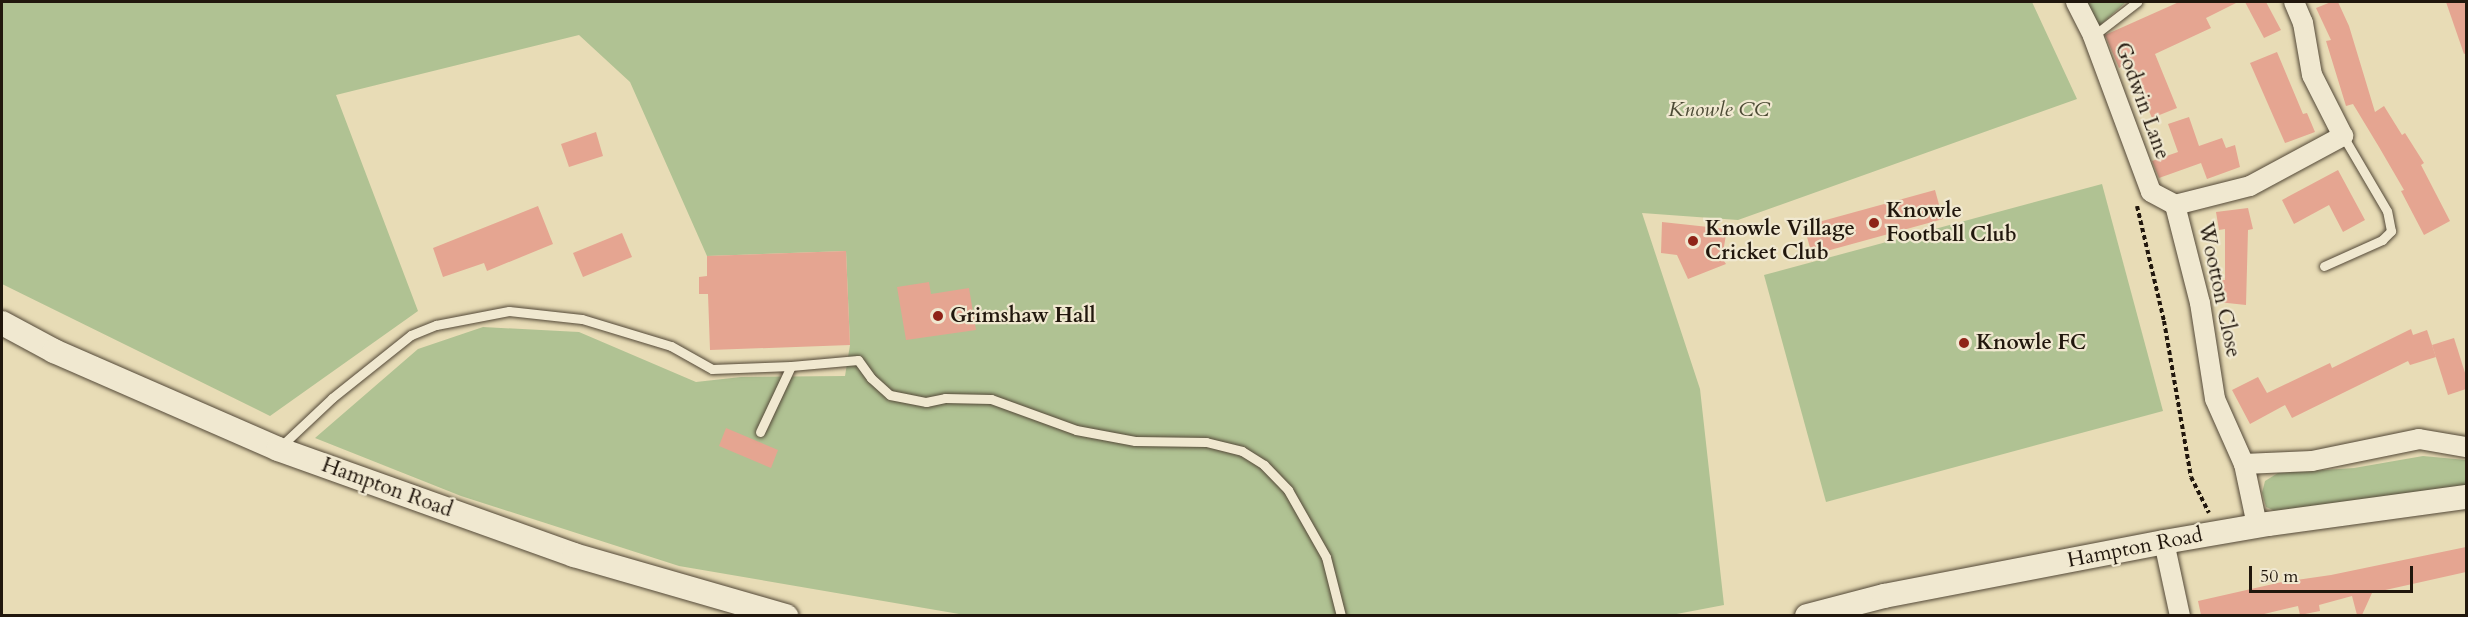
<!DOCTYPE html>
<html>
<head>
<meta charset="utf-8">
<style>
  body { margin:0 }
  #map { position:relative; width:2468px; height:617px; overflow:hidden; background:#e8dcb6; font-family:Cardo,serif }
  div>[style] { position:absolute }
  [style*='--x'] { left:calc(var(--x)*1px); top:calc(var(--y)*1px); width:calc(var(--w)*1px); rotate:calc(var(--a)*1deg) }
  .green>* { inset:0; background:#b0c293 }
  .building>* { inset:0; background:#e5a591 }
  .path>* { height:4px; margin-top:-2px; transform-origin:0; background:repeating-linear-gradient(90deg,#21170d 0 4.5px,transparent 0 7.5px) }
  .roads { filter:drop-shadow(0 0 2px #534837) drop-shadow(0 0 2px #534837) }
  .service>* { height:9px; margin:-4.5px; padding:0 4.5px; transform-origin:4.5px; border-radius:4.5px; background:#f0e8d0 }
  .minor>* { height:20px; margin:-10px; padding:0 10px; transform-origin:10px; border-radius:10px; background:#f0e8d0 }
  .tertiary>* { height:24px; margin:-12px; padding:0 12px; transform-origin:12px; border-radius:12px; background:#f0e8d0 }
  .dots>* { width:16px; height:16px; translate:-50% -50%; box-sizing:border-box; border:3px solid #f0e8d0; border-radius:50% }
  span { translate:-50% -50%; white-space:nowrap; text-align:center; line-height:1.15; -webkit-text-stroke:4.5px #f0e8d0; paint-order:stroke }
  .street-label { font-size:21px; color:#21170d }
  .park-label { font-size:21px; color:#4c4a35; font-style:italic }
  .poi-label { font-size:21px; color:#21170d; font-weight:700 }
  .left { translate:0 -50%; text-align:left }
  .frame { position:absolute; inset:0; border:3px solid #21170d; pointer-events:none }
  .scale { position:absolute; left:2249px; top:566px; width:164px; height:27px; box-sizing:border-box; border:3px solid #21170d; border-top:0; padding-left:8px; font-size:18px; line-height:21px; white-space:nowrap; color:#21170d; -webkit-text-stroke:4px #f0e8d0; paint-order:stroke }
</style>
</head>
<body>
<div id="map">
  <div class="green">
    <i style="clip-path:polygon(2px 2px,2032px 2px,2077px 99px,1738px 220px,1642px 213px,1700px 389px,1724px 605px,1666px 616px,965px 615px,679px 566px,461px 496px,315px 438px,418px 349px,483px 327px,579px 332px,696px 382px,741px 377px,845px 376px,850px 345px,846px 251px,707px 256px,630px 82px,579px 35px,336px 95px,418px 311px,270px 416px,2px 284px)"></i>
    <i style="clip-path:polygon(2082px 2px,2126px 2px,2095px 30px)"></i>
    <i style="clip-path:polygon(2102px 184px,2163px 411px,1826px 502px,1764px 275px)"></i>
    <i style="clip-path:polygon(2423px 456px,2466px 460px,2466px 488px,2282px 514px,2266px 507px,2262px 493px,2265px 481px,2278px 473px,2354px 468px)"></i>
  </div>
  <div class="building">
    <i style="clip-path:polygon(2179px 2px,2238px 2px,2206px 18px,2211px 28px,2155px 54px,2177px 108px,2152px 118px,2128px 63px,2119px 68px,2105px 35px)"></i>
    <i style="clip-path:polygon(2245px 2px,2266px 2px,2281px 30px,2264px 38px)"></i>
    <i style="clip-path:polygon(2331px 2px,2338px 2px,2349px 26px,2375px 112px,2384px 106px,2402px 135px,2405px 133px,2424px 163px,2421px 165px,2450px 221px,2424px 235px,2401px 191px,2404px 190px,2379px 147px,2353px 104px,2346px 106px,2326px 41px,2331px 40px,2316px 8px)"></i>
    <i style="clip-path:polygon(2446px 2px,2466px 2px,2466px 53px,2464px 54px)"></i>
    <i style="clip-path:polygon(2277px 52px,2303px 114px,2307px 113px,2315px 132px,2285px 143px,2250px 63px)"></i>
    <i style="clip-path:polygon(2189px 117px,2199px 146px,2222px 138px,2226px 148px,2235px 145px,2240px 167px,2207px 179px,2201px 163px,2159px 178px,2152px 161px,2178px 152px,2168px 124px)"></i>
    <i style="clip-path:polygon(596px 132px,603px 156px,569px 167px,561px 144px)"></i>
    <i style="clip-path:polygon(2338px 170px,2365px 220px,2343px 232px,2329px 205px,2294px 224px,2282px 200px)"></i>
    <i style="clip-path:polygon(1935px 190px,1943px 219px,1812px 255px,1804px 226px)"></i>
    <i style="clip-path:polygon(538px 206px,553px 244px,487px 271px,484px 263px,443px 277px,433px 248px)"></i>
    <i style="clip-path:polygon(2248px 208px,2253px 229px,2248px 230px,2246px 305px,2218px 302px,2219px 280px,2225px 280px,2225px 229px,2219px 230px,2216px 212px)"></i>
    <i style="clip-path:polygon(1662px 222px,1727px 229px,1722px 258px,1726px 264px,1688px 279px,1677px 255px,1661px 253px)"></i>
    <i style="clip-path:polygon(622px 233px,632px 257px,583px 277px,573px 253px)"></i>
    <i style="clip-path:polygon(846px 251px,850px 345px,710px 350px,708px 294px,699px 294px,699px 277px,707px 276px,707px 256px)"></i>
    <i style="clip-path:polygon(929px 282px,931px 294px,969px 288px,976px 330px,906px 340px,897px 287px)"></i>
    <i style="clip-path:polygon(2411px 329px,2413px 335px,2427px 330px,2436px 357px,2410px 365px,2408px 361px,2292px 418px,2285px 405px,2250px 424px,2232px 390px,2258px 377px,2267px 393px,2330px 363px,2332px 368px)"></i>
    <i style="clip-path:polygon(2454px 338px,2466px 376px,2466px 389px,2448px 395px,2432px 345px)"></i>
    <i style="clip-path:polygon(726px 428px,778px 450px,771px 468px,719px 446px)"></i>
    <i style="clip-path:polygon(2466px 547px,2466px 572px,2372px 593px,2362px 615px,2357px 615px,2352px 596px,2319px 605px,2320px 611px,2300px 615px,2298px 606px,2260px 615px,2201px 615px,2198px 601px,2282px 582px,2331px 575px)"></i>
  </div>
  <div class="path">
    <i style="--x:2137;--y:206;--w:118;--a:76.8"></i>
    <i style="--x:2164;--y:321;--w:158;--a:80.2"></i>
    <i style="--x:2191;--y:477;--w:40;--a:63.4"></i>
  </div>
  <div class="roads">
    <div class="service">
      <i style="--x:2093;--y:36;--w:56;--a:-37.7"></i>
      <i style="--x:2324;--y:266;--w:64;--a:-24.1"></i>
      <i style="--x:2382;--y:240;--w:13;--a:-45"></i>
      <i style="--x:2391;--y:231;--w:20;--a:-101"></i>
      <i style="--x:2387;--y:211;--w:87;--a:-120.4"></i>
      <i style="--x:760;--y:432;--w:73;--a:-64.8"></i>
      <i style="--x:791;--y:366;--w:67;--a:-5.1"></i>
      <i style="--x:858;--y:360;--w:22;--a:54"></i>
      <i style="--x:871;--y:378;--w:25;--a:42"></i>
      <i style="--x:890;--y:395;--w:37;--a:11"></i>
      <i style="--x:926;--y:402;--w:19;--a:-12"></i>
      <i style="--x:945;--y:398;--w:46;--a:1.2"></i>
      <i style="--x:991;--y:399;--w:90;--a:20"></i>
      <i style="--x:1076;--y:430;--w:60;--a:10.6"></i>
      <i style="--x:1135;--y:441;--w:71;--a:0.8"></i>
      <i style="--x:1206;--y:442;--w:37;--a:14"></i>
      <i style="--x:1242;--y:451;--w:26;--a:32"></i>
      <i style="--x:1264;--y:465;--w:35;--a:46"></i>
      <i style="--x:1288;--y:490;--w:77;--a:60.4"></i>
      <i style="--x:1326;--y:557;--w:61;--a:75.7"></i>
      <i style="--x:279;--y:448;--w:73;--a:-43.3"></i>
      <i style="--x:332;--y:398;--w:101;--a:-38.6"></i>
      <i style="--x:411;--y:335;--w:27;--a:-22"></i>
      <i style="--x:436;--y:325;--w:74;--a:-10.9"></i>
      <i style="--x:509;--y:311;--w:73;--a:6.3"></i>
      <i style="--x:582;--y:319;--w:93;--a:16.9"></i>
      <i style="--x:671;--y:346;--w:47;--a:29.3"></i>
      <i style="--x:712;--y:369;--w:79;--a:-2.2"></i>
    </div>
    <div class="minor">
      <i style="--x:2076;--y:2;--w:38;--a:63"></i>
      <i style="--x:2093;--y:36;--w:166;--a:69.6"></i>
      <i style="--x:2151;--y:192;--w:27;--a:28"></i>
      <i style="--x:2175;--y:205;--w:101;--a:75.7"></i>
      <i style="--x:2200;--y:303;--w:97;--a:81.1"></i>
      <i style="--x:2215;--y:399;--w:71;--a:66"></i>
      <i style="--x:2244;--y:464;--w:62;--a:78"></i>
      <i style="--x:2175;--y:205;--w:77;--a:-14.2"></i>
      <i style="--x:2250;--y:186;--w:106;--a:-28.3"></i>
      <i style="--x:2343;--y:136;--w:68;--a:-116.9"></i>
      <i style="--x:2312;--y:75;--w:53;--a:-99.8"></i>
      <i style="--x:2303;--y:23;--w:23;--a:-113"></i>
      <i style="--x:2244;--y:464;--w:68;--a:-2.5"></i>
      <i style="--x:2312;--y:461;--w:109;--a:-11.6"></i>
      <i style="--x:2419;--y:439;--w:48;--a:9.7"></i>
      <i style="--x:2164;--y:542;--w:76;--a:77.8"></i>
    </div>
    <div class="tertiary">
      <i style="--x:2;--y:323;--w:59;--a:28.3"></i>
      <i style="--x:54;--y:351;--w:244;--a:23.6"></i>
      <i style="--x:278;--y:449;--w:314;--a:19.7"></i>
      <i style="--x:574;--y:555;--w:221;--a:16.1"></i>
      <i style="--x:1807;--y:616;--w:80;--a:-14.6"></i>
      <i style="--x:1884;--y:596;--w:285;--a:-10.9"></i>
      <i style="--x:2164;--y:542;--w:106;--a:-9.8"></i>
      <i style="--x:2268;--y:524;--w:200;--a:-7.8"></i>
    </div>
  </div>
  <div class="dots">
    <i style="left:1874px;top:223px;background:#8f2418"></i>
    <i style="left:1693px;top:241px;background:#8f2418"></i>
    <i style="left:938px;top:316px;background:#8f2418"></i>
    <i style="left:1964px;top:343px;background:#8f2418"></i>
  </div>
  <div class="street-label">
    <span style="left:2142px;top:101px;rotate:70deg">Godwin Lane</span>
    <span style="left:2219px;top:290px;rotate:78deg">Wootton Close</span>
    <span style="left:387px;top:488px;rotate:20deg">Hampton Road</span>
    <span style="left:2135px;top:548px;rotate:-11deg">Hampton Road</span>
  </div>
  <div class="park-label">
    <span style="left:1719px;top:110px">Knowle CC</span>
  </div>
  <div class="poi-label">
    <span class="left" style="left:1886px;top:223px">Knowle<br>Football Club</span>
    <span class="left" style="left:1705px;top:241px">Knowle Village<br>Cricket Club</span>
    <span class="left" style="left:950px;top:316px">Grimshaw Hall</span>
    <span class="left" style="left:1976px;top:343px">Knowle FC</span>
  </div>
  <div class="frame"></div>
  <div class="scale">50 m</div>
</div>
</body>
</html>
